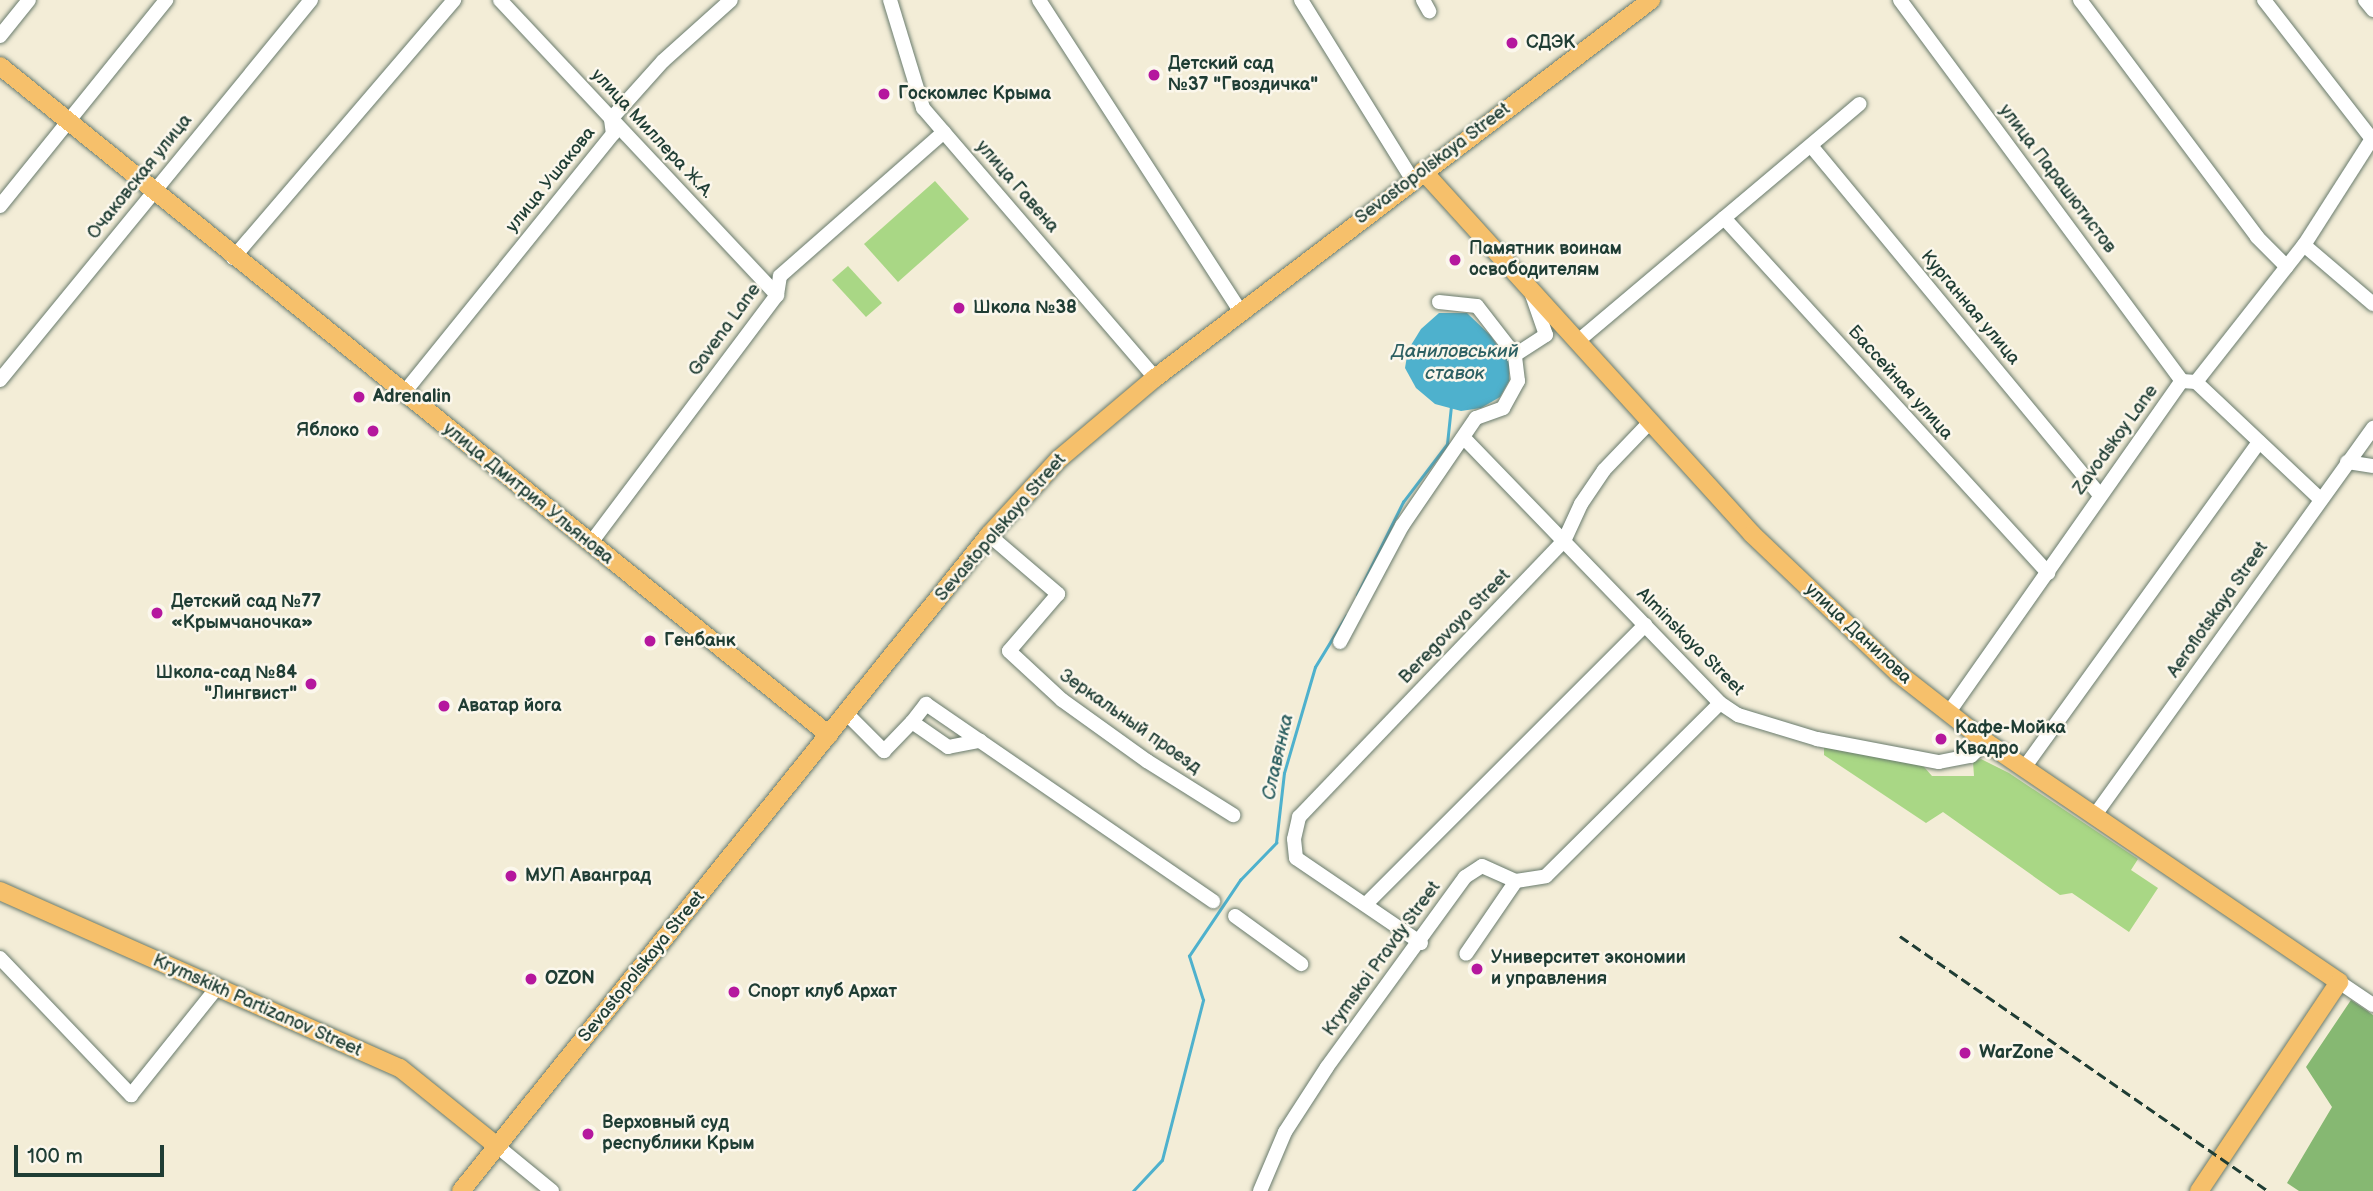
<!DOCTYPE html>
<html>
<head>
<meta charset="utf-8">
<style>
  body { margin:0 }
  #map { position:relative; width:2373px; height:1191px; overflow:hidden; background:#f3edd7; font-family:"Balsamiq Sans",sans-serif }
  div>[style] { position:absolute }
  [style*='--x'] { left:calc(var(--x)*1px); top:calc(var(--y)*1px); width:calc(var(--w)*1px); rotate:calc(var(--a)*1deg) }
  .green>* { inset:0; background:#a9d785 }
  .forest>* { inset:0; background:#86b872 }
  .water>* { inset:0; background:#4eb1cd }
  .stream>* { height:2.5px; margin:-1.25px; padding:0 1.25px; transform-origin:1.25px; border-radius:1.25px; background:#4eb1cd }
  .roads { filter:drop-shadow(0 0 2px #697b6d) drop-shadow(0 0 2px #697b6d) }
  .minor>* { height:14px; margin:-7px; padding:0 7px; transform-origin:7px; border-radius:7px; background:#fff }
  .major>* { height:18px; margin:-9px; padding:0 9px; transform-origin:9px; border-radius:9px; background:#f6c06b }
  .rail>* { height:2.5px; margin-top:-1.25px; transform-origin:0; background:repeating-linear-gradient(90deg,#1f3d34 0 10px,transparent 0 15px) }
  .dots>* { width:19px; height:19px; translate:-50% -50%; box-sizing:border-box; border:4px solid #fbf7ec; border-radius:50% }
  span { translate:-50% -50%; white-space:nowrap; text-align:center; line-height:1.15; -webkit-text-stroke:5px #fbf7ec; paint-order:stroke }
  .poi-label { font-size:18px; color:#1f3d34; font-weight:700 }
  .left { translate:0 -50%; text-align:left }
  .right { translate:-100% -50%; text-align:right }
  .street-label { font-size:18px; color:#1f3d34 }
  .water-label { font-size:19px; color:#2d6062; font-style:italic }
  .scale { position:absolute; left:14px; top:1145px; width:150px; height:32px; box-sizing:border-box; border:4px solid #1f3d34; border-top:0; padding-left:9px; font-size:21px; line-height:24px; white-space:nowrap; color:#1f3d34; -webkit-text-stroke:5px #fbf7ec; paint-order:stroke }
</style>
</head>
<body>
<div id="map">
  <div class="green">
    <i style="clip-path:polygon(935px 181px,969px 219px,898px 282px,864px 244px)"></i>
    <i style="clip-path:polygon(848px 266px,882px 303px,866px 317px,832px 280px)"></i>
    <i style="clip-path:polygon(1824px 747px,1918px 760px,1932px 776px,1974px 776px,1973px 762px,1981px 759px,2009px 773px,2138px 859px,2131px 870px,2158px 888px,2129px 932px,2072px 893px,2060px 895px,1943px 812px,1926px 823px,1824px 755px)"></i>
  </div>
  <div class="forest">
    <i style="clip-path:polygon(2351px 1000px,2373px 1015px,2373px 1191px,2299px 1191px,2287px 1183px,2332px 1107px,2306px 1067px)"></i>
  </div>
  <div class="water">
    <i style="clip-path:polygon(1439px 313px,1467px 313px,1490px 335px,1509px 362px,1509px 381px,1500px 397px,1481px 408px,1461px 411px,1435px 404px,1416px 388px,1405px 368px,1408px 350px,1421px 329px)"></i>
  </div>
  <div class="stream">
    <i style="--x:1357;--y:595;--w:104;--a:-63.7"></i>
    <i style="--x:1403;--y:502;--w:73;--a:-52.8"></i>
    <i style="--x:1447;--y:444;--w:37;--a:-84"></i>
    <i style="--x:1133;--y:1191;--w:42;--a:-46.9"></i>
    <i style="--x:1162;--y:1160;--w:165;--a:-75.6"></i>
    <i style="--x:1203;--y:1000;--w:46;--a:-107.7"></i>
    <i style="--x:1189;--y:956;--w:92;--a:-56.1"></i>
    <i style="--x:1240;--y:880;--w:52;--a:-45.8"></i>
    <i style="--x:1276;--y:843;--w:70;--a:-83.5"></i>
    <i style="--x:1284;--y:773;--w:110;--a:-73.7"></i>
    <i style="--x:1315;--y:667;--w:60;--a:-58.7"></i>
  </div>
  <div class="roads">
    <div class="minor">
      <i style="--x:500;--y:0;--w:405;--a:46.8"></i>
      <i style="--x:890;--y:0;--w:113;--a:73"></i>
      <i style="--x:923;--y:108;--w:356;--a:49.3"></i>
      <i style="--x:1039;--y:0;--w:372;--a:57.1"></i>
      <i style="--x:1301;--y:0;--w:211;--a:58.2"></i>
      <i style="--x:1423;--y:0;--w:13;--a:61"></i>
      <i style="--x:1900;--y:0;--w:474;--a:53.5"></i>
      <i style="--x:2080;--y:0;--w:296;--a:53.2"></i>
      <i style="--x:2257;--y:237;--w:42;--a:45"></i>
      <i style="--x:2264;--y:0;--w:176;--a:52.2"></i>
      <i style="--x:2365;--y:0;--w:13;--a:51"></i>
      <i style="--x:0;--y:36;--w:46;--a:-51.1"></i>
      <i style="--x:1812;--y:147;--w:450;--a:50.4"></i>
      <i style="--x:0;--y:206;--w:265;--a:-51.1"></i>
      <i style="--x:1724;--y:218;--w:481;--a:47.6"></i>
      <i style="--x:2304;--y:245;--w:91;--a:40.5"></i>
      <i style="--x:233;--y:258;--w:340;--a:-49.4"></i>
      <i style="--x:1439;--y:302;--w:38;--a:6"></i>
      <i style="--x:1477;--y:306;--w:62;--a:52.2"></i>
      <i style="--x:1515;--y:355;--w:37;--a:-33"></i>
      <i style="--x:1546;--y:335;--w:49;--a:-109.2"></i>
      <i style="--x:1578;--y:341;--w:368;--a:-40.1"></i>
      <i style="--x:0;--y:380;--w:491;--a:-50.7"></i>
      <i style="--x:2196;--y:382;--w:170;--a:43.3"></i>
      <i style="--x:403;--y:394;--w:334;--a:-51.1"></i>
      <i style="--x:613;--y:134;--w:15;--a:-98"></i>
      <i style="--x:611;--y:119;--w:78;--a:-48.1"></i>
      <i style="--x:663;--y:61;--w:91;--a:-41.9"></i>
      <i style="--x:1464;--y:438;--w:368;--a:46"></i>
      <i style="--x:1720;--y:703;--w:22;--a:34"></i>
      <i style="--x:1738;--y:715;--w:83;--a:16.9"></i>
      <i style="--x:1817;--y:739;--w:124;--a:10.7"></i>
      <i style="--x:1939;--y:762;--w:33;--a:-11"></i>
      <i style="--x:1971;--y:756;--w:21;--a:-43"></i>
      <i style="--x:2347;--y:462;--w:26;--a:9"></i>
      <i style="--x:989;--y:535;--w:91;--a:40.5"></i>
      <i style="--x:1058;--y:594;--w:75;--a:130.7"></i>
      <i style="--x:1009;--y:651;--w:72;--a:42.8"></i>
      <i style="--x:1062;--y:700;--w:105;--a:35.7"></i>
      <i style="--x:1147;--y:761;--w:102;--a:32.1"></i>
      <i style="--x:590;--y:544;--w:311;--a:-53.1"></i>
      <i style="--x:777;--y:295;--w:19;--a:-81"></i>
      <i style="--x:780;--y:276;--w:218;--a:-41.3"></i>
      <i style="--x:1340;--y:642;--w:132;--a:-61.9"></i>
      <i style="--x:1402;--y:526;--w:131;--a:-55.6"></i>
      <i style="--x:1476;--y:418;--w:29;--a:-20"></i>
      <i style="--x:1503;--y:408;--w:31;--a:-61"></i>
      <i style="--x:1518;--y:381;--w:26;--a:-97"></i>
      <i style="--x:1949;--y:712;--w:405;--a:-54.9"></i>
      <i style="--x:2182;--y:381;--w:14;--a:4"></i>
      <i style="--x:2196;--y:382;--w:174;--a:-51.8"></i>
      <i style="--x:2304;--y:245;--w:128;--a:-57.4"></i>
      <i style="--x:846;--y:713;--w:54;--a:45"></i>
      <i style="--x:884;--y:751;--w:40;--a:-46"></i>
      <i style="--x:912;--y:722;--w:44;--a:34.8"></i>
      <i style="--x:948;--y:747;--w:33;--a:-11"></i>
      <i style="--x:980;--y:741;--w:283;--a:34.5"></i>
      <i style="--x:912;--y:722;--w:23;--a:-52"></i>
      <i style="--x:926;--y:704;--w:65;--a:34.4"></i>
      <i style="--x:2024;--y:768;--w:402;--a:-54.2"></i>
      <i style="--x:2095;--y:815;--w:477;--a:-54.3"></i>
      <i style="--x:1516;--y:881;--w:30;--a:-9"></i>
      <i style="--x:1546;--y:876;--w:245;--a:-44.8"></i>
      <i style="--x:1366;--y:904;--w:395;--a:-45"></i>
      <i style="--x:1235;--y:916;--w:82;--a:36"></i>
      <i style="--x:1421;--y:943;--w:151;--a:-145.8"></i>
      <i style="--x:1296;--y:858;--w:19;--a:-96"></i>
      <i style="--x:1294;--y:839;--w:23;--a:-77"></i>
      <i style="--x:1299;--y:817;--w:383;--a:-46.2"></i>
      <i style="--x:1564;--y:541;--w:41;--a:-65.3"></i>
      <i style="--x:1581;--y:504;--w:41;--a:-55.9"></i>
      <i style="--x:1604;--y:470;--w:66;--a:-46.2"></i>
      <i style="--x:0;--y:958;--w:190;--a:46.3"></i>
      <i style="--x:131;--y:1095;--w:136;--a:-51.3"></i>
      <i style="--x:2339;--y:982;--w:41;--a:34.1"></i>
      <i style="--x:497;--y:1146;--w:71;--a:39.3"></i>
      <i style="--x:1260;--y:1191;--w:64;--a:-67"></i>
      <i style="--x:1285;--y:1132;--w:77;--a:-57.1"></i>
      <i style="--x:1327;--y:1067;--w:235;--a:-54"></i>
      <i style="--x:1465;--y:877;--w:20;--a:-33"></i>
      <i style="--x:1482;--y:866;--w:37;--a:24"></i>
      <i style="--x:1516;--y:881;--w:88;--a:124.4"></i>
    </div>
    <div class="major">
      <i style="--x:0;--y:66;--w:1065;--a:38.9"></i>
      <i style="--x:1423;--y:171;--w:490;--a:47.8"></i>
      <i style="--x:1752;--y:534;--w:203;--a:43.6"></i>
      <i style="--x:1899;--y:674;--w:110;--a:38"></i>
      <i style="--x:1986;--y:742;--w:427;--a:34.2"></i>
      <i style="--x:2339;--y:982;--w:252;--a:123.8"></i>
      <i style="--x:0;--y:891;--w:437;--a:23.9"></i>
      <i style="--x:400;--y:1068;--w:124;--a:38.8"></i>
      <i style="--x:461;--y:1191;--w:842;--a:-51.17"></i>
      <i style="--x:989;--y:535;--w:103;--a:-47.4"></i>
      <i style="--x:1059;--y:459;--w:126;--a:-40.2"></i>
      <i style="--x:1155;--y:378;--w:624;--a:-37.31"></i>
    </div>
  </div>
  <div class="rail">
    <i style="--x:1900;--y:936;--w:448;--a:34.7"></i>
  </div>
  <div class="dots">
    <i style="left:1512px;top:43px;background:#b5179e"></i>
    <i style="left:1154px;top:75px;background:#b5179e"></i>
    <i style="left:884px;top:94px;background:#b5179e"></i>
    <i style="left:1455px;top:260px;background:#b5179e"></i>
    <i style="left:959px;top:308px;background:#b5179e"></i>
    <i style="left:359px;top:397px;background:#b5179e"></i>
    <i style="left:373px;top:431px;background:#b5179e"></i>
    <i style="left:157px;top:613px;background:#b5179e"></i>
    <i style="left:650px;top:641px;background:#b5179e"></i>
    <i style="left:311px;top:684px;background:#b5179e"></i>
    <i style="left:444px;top:706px;background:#b5179e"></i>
    <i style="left:1941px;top:739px;background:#b5179e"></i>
    <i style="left:511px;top:876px;background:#b5179e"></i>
    <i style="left:1477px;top:969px;background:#b5179e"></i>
    <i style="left:531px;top:979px;background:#b5179e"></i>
    <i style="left:734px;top:992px;background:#b5179e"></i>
    <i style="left:1965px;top:1053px;background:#b5179e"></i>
    <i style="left:588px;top:1134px;background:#b5179e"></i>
  </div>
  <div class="poi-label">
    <span class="left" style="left:1526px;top:43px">СДЭК</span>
    <span class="left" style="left:1168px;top:75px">Детский сад<br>№37 "Гвоздичка"</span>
    <span class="left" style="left:898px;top:94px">Госкомлес Крыма</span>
    <span class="left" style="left:1469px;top:260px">Памятник воинам<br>освободителям</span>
    <span class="left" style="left:973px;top:308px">Школа №38</span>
    <span class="left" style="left:373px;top:397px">Adrenalin</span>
    <span class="right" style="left:359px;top:431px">Яблоко</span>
    <span class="left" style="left:171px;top:613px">Детский сад №77<br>«Крымчаночка»</span>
    <span class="left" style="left:664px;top:641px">Генбанк</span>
    <span class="right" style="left:297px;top:684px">Школа-сад №84<br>"Лингвист"</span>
    <span class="left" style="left:458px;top:706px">Аватар йога</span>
    <span class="left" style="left:1955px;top:739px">Кафе-Мойка<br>Квадро</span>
    <span class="left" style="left:525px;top:876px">МУП Аванград</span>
    <span class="left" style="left:1491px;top:969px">Университет экономии<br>и управления</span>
    <span class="left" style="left:545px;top:979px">OZON</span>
    <span class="left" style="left:748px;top:992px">Спорт клуб Архат</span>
    <span class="left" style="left:1979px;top:1053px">WarZone</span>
    <span class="left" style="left:602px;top:1134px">Верховный суд<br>республики Крым</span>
  </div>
  <div class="street-label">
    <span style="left:652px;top:134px;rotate:47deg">улица Миллера Ж.А.</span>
    <span style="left:1433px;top:164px;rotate:-37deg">Sevastopolskaya Street</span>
    <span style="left:140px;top:177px;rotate:-51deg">Очаковская улица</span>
    <span style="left:2057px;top:179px;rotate:53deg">улица Парашютистов</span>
    <span style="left:551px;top:180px;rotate:-51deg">улица Ушакова</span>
    <span style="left:1017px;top:187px;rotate:49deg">улица Гавена</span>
    <span style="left:1970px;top:308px;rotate:50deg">Курганная улица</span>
    <span style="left:725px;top:330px;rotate:-54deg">Gavena Lane</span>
    <span style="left:1900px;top:383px;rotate:48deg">Бассейная улица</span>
    <span style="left:2116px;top:440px;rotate:-54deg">Zavodskoy Lane</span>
    <span style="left:528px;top:494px;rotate:39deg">улица Дмитрия Ульянова</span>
    <span style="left:1001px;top:528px;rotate:-49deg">Sevastopolskaya Street</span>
    <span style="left:2218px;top:610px;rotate:-55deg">Aeroflotskaya Street</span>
    <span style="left:1455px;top:627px;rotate:-46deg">Beregovaya Street</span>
    <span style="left:1858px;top:634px;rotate:43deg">улица Данилова</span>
    <span style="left:1690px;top:642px;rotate:45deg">Alminskaya Street</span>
    <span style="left:1130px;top:722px;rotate:35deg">Зеркальный проезд</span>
    <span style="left:1382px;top:959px;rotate:-54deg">Krymskoi Pravdy Street</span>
    <span style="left:642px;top:967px;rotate:-51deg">Sevastopolskaya Street</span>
    <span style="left:257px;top:1006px;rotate:24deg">Krymskikh Partizanov Street</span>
  </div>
  <div class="water-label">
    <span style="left:1455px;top:363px">Даниловський<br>ставок</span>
    <span style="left:1278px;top:757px;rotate:-77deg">Славянка</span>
  </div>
  <div class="scale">100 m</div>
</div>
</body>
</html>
